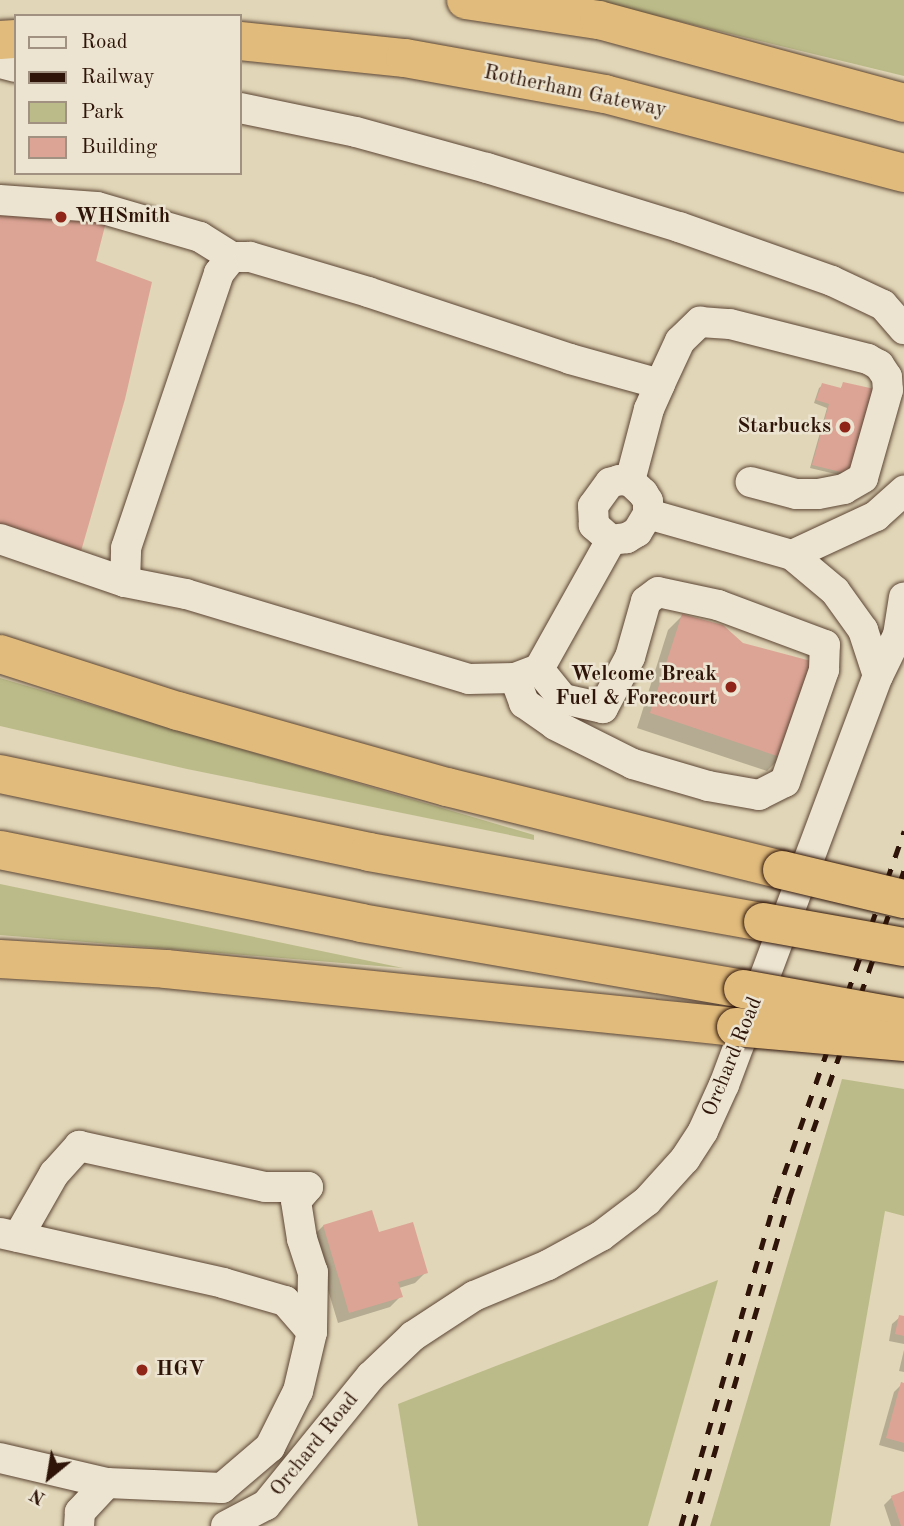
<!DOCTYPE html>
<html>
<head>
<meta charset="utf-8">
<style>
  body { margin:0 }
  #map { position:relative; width:904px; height:1526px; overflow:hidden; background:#e1d6b7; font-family:"Old Standard TT",serif }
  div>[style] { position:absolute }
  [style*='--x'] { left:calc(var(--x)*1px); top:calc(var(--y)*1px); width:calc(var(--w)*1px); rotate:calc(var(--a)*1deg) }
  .green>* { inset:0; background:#bbbb89 }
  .shadow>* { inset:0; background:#0003 }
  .building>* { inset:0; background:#dca495 }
  .roads { filter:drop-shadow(0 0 2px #5c4534) drop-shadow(0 0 2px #5c4534) }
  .minor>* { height:30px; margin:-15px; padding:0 15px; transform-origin:15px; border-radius:15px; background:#ece4d0 }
  .highway>* { height:38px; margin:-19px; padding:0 19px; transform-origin:19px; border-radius:19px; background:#e0bb7c }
  .rail>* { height:5px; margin-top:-2.5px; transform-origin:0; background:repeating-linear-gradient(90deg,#2f1509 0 12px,transparent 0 24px) }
  .bridges { filter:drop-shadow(0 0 2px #2f1509) drop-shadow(0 0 2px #2f1509) }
  .highway-bridge>* { height:38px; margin:-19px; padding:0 19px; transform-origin:19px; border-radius:19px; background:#e0bb7c }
  .dots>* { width:19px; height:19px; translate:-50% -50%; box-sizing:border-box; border:4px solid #ece4d0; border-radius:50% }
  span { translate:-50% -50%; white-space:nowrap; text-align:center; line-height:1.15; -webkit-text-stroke:5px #ece4d0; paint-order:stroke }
  .street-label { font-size:21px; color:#2f1509 }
  .poi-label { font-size:21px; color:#2f1509; font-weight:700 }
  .left { translate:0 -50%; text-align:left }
  .right { translate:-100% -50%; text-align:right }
  .legend { position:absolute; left:14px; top:14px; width:228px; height:161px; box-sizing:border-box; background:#ece4d0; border:2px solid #a09180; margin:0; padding:9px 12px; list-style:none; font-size:21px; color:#2f1509 }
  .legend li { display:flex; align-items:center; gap:14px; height:35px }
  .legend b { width:35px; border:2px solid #a09180 }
  .north { position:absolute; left:14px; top:1442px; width:70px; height:70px; -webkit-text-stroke:5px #ece4d0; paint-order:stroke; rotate:210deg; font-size:19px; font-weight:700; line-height:28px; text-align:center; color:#2f1509 }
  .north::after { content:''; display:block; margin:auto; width:24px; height:32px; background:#2f1509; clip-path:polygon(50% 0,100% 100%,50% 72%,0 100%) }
</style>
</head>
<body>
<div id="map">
  <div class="green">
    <i style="clip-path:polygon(563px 0,904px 0,904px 76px,661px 17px)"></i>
    <i style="clip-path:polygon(0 678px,534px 835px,534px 840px,187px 769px,0 726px)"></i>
    <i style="clip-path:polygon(0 884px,403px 968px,0 935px)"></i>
    <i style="clip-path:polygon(842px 1079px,904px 1089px,904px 1216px,885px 1211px,830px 1526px,710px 1526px)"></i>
    <i style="clip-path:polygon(718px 1280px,648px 1526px,418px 1526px,398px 1404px)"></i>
  </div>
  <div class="shadow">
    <i style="clip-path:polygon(844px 384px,848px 477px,810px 468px,827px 408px,814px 403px,819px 388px,823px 385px,840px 389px)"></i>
    <i style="clip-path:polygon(682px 616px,781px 757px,767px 771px,637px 728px,668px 630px)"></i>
    <i style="clip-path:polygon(323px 1226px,426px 1272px,415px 1283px,399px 1288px,401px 1296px,390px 1307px,338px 1323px,312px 1237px)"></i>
    <i style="clip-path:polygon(900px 1317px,904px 1318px,904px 1344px,889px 1341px,892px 1324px)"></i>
    <i style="clip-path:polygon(904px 1350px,904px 1372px,899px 1371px)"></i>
    <i style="clip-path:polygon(902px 1384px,904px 1385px,904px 1452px,879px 1445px,894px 1392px)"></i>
    <i style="clip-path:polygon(904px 1493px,904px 1526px,891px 1526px,884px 1505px,892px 1497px)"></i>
  </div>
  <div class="building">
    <i style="clip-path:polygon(0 215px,106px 222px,96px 261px,152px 282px,125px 399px,79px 558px,0 531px)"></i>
    <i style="clip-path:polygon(843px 382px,879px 390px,853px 475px,812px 465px,829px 404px,816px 400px,822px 383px,841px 388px)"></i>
    <i style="clip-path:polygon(682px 614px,723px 625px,743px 643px,811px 661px,783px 758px,650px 713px)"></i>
    <i style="clip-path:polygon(372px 1210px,379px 1232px,413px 1222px,428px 1273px,398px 1282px,403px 1297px,349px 1313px,323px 1225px)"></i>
    <i style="clip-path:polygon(899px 1315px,904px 1316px,904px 1336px,895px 1334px)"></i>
    <i style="clip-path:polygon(901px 1382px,904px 1383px,904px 1443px,886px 1438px)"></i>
    <i style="clip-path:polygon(904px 1491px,904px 1526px,901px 1526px,891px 1496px)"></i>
  </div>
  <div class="roads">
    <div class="minor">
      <i style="--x:0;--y:63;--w:16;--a:14"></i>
      <i style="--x:240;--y:108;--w:118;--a:11.7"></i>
      <i style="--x:356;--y:132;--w:136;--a:15.4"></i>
      <i style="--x:487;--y:168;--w:201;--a:17.1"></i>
      <i style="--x:679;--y:227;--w:162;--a:19.4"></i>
      <i style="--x:832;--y:281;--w:56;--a:25.2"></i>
      <i style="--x:883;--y:305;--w:32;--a:49"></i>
      <i style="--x:0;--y:200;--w:97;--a:4.1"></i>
      <i style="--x:97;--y:207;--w:107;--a:16.2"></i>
      <i style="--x:200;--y:237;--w:38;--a:32"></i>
      <i style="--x:619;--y:480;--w:11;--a:5"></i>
      <i style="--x:630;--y:481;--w:18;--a:43"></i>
      <i style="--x:643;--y:493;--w:9;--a:58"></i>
      <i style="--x:648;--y:501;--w:13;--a:90"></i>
      <i style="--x:648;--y:514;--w:21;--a:121"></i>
      <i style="--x:637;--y:532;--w:12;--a:149"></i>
      <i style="--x:627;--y:538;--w:16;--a:173"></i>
      <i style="--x:611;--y:540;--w:23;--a:-139"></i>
      <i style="--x:594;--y:525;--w:19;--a:-93"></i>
      <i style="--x:593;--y:506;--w:29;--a:-54"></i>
      <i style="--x:610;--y:483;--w:9;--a:-18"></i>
      <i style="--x:630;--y:481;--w:74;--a:-75.2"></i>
      <i style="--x:649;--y:409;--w:27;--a:-66"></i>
      <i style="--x:660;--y:384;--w:47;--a:-65.1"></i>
      <i style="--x:680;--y:341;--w:28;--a:-44"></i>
      <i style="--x:700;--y:322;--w:30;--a:4"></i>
      <i style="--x:730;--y:324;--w:142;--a:14.2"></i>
      <i style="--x:868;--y:359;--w:13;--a:29"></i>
      <i style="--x:879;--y:365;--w:14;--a:56"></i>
      <i style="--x:887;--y:377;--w:13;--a:86"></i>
      <i style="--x:888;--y:390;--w:91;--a:105.9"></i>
      <i style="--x:863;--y:478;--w:22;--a:150"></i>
      <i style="--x:844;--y:489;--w:26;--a:169"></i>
      <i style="--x:818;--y:494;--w:22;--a:180"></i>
      <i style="--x:796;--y:494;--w:47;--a:-165.1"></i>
      <i style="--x:648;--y:514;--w:150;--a:15.9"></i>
      <i style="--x:792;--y:555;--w:56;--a:39.9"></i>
      <i style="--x:835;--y:591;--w:48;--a:54.3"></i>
      <i style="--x:863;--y:630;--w:48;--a:71.9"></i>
      <i style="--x:0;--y:539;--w:132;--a:19"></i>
      <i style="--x:125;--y:582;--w:62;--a:11.1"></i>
      <i style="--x:186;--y:594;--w:295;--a:16.7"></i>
      <i style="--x:469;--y:679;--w:46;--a:-1.2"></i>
      <i style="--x:515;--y:678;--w:26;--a:-21"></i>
      <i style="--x:539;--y:669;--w:148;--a:-60.8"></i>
      <i style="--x:792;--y:555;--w:93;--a:-24.9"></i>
      <i style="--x:876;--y:516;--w:38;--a:-42"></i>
      <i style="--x:125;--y:582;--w:34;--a:-88"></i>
      <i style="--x:126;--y:548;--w:290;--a:-71.3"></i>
      <i style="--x:219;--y:273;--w:21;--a:-51"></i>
      <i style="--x:232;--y:257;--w:18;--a:0"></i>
      <i style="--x:250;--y:257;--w:123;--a:16.5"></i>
      <i style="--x:368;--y:292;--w:213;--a:18.3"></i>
      <i style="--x:570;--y:359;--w:93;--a:15.5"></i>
      <i style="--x:515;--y:678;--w:27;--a:70"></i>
      <i style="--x:524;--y:703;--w:38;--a:35"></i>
      <i style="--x:555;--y:725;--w:87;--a:26.6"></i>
      <i style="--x:633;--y:764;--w:78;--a:16.3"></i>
      <i style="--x:708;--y:786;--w:52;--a:10"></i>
      <i style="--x:759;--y:795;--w:29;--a:-27"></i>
      <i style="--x:785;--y:782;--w:119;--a:-70.8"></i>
      <i style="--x:824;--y:670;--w:25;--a:-88"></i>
      <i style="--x:825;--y:645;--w:114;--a:-159.5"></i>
      <i style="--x:718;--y:605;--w:61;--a:-167.8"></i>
      <i style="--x:658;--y:592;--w:15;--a:143"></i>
      <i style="--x:646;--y:601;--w:58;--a:105.9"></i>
      <i style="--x:630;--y:657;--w:58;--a:117.9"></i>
      <i style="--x:603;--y:708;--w:41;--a:-167.3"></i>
      <i style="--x:563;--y:699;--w:38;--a:-129"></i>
      <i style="--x:308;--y:1187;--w:18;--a:131"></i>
      <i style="--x:296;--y:1201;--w:38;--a:81"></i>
      <i style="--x:302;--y:1239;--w:35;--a:72"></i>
      <i style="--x:313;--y:1272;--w:60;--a:91"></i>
      <i style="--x:0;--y:1233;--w:229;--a:12.6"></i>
      <i style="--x:223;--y:1283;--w:65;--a:16.2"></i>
      <i style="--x:285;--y:1301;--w:41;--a:48.9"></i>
      <i style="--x:312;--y:1332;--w:61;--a:103.3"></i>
      <i style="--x:298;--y:1391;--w:63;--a:116.6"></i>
      <i style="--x:270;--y:1447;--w:63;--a:139.5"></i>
      <i style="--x:222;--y:1488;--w:115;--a:-177.5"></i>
      <i style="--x:107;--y:1483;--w:40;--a:133"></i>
      <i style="--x:80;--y:1512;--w:14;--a:94"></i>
      <i style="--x:18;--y:1237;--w:73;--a:-60.3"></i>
      <i style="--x:54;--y:1174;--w:38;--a:-48"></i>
      <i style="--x:79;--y:1146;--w:190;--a:12.4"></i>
      <i style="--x:265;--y:1187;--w:43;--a:0"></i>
      <i style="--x:0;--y:1458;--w:110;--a:13.2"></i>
      <i style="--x:226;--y:1526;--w:45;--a:-27.7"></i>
      <i style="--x:266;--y:1505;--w:166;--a:-50.9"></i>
      <i style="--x:371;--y:1376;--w:58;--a:-43.6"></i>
      <i style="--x:413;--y:1336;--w:73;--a:-33.3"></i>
      <i style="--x:474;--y:1296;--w:80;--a:-22.7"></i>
      <i style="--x:548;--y:1265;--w:60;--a:-28.7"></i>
      <i style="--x:601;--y:1236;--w:58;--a:-37.3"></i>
      <i style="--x:647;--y:1201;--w:57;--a:-47.9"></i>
      <i style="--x:685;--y:1159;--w:33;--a:-57"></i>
      <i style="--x:703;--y:1131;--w:51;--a:-65.5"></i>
      <i style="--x:724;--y:1085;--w:437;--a:-69.4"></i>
      <i style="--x:878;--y:676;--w:46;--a:-64"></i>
      <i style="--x:898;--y:635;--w:38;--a:-81"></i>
    </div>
    <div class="highway">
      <i style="--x:466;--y:0;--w:134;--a:8.6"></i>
      <i style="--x:599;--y:20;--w:316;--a:15.2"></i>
      <i style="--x:0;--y:40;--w:16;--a:-4"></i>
      <i style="--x:240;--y:41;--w:166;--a:5.9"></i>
      <i style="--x:405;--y:58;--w:203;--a:10.2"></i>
      <i style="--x:605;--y:94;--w:309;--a:14.8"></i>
      <i style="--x:0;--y:654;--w:187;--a:17.8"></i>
      <i style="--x:178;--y:711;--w:280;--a:15.8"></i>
      <i style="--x:447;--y:787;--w:345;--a:13.9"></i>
      <i style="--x:0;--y:774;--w:377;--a:11.9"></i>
      <i style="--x:369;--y:852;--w:400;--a:10.1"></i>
      <i style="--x:0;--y:850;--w:368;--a:11.4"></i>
      <i style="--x:361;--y:923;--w:388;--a:9.8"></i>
      <i style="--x:0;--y:959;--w:166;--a:3.4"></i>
      <i style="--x:166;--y:969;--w:573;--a:5.81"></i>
    </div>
  </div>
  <div class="rail">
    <i style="--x:681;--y:1526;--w:342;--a:-73.9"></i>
    <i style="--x:776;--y:1197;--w:388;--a:-70.7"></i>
    <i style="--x:693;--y:1526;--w:341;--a:-73.6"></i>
    <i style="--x:789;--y:1199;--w:349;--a:-70.7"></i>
  </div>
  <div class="bridges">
    <div class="highway-bridge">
      <i style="--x:782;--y:870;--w:125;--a:13.4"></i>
      <i style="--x:763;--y:922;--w:143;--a:10.1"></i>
      <i style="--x:743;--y:989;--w:164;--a:10.2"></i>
      <i style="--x:736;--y:1027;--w:169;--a:5.1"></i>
    </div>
  </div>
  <div class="dots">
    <i style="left:61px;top:217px;background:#8f2418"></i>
    <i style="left:845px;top:427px;background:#8f2418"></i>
    <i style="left:731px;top:687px;background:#8f2418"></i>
    <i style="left:142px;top:1370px;background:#8f2418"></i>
  </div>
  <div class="street-label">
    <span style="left:575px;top:92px;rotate:12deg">Rotherham Gateway</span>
    <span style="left:733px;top:1057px;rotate:-68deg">Orchard Road</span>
    <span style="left:315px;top:1445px;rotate:-51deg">Orchard Road</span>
  </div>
  <div class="poi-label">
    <span class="left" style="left:75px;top:217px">WHSmith</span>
    <span class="right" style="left:831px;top:427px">Starbucks</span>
    <span class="right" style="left:717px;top:687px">Welcome Break<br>Fuel &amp; Forecourt</span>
    <span class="left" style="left:156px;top:1370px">HGV</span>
  </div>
  <ul class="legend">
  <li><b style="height:9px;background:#ece4d0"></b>Road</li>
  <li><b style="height:9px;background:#2f1509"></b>Railway</li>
  <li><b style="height:19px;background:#bbbb89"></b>Park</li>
  <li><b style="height:19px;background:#dca495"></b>Building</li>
  </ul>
  <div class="north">N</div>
</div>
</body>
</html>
